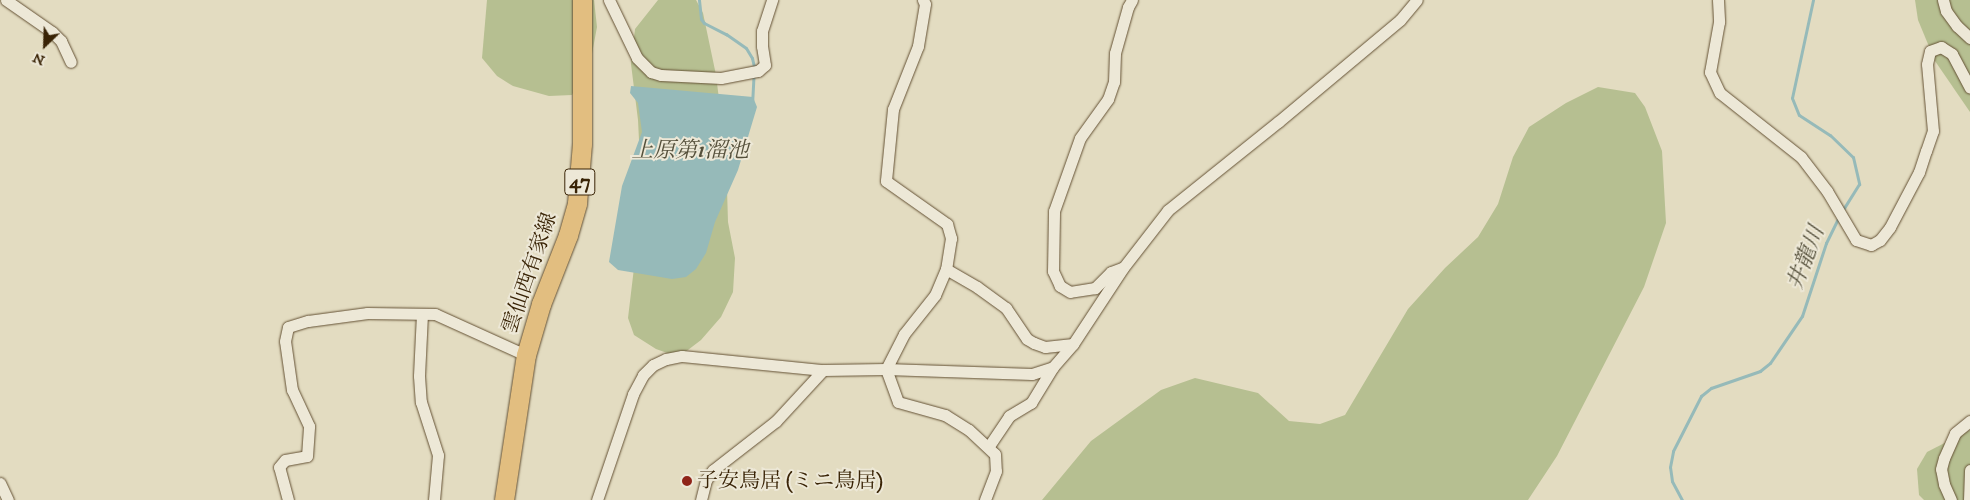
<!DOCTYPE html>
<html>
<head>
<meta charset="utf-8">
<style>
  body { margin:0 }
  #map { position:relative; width:1970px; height:500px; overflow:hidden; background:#e3dcc1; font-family:"IM FELL DW Pica","Noto Serif JP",serif }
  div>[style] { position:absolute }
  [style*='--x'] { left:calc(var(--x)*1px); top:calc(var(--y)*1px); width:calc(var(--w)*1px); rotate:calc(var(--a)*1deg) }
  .green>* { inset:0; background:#b6bf91 }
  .water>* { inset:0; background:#96bab9 }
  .stream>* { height:3px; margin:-1.5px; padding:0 1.5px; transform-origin:1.5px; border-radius:1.5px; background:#96bab9 }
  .roads { filter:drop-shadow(0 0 1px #645134) drop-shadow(0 0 1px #645134) }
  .street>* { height:11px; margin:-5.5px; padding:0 5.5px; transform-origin:5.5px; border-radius:5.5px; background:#ede8d7 }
  .primary>* { height:19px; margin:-9.5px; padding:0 9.5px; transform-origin:9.5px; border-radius:9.5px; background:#e2be80 }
  .dots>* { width:14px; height:14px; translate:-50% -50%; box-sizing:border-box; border:2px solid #ede8d7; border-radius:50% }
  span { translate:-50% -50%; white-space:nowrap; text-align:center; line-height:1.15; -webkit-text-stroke:4px #ede8d7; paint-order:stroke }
  .shield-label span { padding:1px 4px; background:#ede8d7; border:1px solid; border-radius:4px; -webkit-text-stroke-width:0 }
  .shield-label { font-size:20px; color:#392305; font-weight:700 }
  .street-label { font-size:21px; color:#392305 }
  .poi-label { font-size:21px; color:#392305 }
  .left { translate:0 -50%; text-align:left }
  .water-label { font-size:22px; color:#55503b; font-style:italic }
  .north { position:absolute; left:20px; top:20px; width:50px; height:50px; -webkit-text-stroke:4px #ede8d7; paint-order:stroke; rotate:204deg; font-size:14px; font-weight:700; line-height:20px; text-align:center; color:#392305 }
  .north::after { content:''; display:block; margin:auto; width:18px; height:22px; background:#392305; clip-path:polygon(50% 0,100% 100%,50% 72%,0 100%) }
</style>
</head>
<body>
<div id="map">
  <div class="green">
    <i style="clip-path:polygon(487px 0,594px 0,597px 27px,591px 59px,572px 95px,549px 96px,513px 86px,497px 76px,482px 58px)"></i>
    <i style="clip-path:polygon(658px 0,696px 0,703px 13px,716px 75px,726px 156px,728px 222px,735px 258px,733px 292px,721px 317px,701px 340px,684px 353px,670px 354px,656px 349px,634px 335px,628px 318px,642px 201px,638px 120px,631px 64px,635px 29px)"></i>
    <i style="clip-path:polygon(1915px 0,1970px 0,1970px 112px,1935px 61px,1918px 20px)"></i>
    <i style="clip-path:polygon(1598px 87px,1635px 93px,1645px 107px,1662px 151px,1666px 223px,1644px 287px,1557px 456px,1528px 500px,1042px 500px,1091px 441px,1161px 390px,1195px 378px,1258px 393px,1289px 421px,1320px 424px,1345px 415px,1408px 309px,1445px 268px,1478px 237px,1498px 204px,1513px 157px,1529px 127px,1566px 103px)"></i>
    <i style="clip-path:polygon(1970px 430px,1970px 500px,1924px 500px,1919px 495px,1917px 469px,1927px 452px)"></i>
  </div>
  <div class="water">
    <i style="clip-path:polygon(631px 86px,753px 97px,757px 107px,738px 170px,715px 222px,706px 253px,696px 269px,686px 277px,672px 279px,618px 270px,609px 262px,622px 186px,642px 132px,638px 103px,630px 93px)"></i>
  </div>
  <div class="stream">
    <i style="--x:699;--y:0;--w:19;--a:84"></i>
    <i style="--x:701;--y:19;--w:5;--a:53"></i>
    <i style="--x:704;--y:23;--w:25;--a:27"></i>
    <i style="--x:726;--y:34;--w:24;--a:35"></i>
    <i style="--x:746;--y:48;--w:12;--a:59"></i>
    <i style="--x:752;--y:58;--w:9;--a:77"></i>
    <i style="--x:754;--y:67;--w:33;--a:93"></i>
    <i style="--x:1813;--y:0;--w:100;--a:102.1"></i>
    <i style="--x:1792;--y:98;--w:18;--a:68"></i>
    <i style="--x:1799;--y:115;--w:37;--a:33"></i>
    <i style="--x:1830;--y:135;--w:32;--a:44"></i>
    <i style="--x:1853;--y:157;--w:28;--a:77"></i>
    <i style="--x:1859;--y:184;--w:32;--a:122"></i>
    <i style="--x:1682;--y:500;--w:21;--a:-118"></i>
    <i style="--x:1672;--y:481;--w:14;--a:-98"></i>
    <i style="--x:1670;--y:467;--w:16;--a:-79"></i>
    <i style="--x:1673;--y:451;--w:62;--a:-63"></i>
    <i style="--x:1701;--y:396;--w:13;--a:-39"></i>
    <i style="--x:1711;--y:388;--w:52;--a:-19.1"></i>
    <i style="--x:1760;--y:371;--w:13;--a:-39"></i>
    <i style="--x:1770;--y:363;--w:57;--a:-55.8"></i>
    <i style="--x:1802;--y:316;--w:77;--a:-71.8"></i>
    <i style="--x:1826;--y:243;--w:30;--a:-64"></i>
  </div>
  <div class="roads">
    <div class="street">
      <i style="--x:6;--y:0;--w:56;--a:34.8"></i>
      <i style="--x:52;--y:32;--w:13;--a:45"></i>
      <i style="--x:61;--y:41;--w:23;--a:65"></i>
      <i style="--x:609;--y:0;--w:64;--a:64.2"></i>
      <i style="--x:637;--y:58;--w:20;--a:45"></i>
      <i style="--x:651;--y:72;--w:10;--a:17"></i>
      <i style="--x:661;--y:75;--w:60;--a:2.9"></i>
      <i style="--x:721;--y:78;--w:38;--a:-11"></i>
      <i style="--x:758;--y:71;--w:9;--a:-41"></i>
      <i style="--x:765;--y:65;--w:19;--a:-99"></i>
      <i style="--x:762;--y:46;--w:15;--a:-90"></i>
      <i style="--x:762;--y:31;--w:33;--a:-72"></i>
      <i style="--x:923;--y:0;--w:4;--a:63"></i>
      <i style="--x:925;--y:4;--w:43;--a:99.5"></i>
      <i style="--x:918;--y:46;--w:68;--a:111.6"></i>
      <i style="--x:893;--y:109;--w:72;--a:95.6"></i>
      <i style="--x:886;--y:181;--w:75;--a:35.2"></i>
      <i style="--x:947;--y:224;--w:15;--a:74"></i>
      <i style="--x:951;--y:238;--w:31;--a:99"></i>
      <i style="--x:946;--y:269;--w:28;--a:113"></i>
      <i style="--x:935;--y:295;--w:50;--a:128.5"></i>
      <i style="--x:904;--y:334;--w:39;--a:117"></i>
      <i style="--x:886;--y:369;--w:35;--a:70"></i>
      <i style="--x:898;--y:402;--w:49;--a:15.5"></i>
      <i style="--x:945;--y:415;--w:28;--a:32"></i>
      <i style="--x:969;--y:430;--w:35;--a:43"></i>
      <i style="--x:995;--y:454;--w:17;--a:87"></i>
      <i style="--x:996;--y:471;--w:31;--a:111"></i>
      <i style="--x:1718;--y:0;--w:22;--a:87"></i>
      <i style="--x:1719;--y:22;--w:51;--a:100.2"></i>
      <i style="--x:1710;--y:72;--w:23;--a:65"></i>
      <i style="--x:1720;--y:93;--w:103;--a:38.3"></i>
      <i style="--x:1801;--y:157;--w:43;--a:52.6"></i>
      <i style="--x:1827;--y:191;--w:57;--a:59.4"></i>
      <i style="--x:1856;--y:240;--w:16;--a:18"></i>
      <i style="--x:1871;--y:245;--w:10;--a:-29"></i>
      <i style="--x:1880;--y:240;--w:16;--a:-52"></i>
      <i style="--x:1890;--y:227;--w:62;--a:-62.2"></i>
      <i style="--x:1919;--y:172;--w:22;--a:-72"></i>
      <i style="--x:1926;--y:151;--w:21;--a:-71"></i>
      <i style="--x:1933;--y:131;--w:67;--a:-95.1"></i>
      <i style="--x:1927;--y:64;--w:13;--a:-77"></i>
      <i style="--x:1930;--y:51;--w:12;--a:-20"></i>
      <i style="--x:1941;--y:47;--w:13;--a:32"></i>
      <i style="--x:1952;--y:54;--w:38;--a:62"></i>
      <i style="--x:1943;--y:0;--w:11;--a:75"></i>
      <i style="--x:1946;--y:11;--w:19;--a:54"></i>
      <i style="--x:1957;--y:26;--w:18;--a:43"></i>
      <i style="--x:1122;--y:268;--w:12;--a:160"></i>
      <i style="--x:1111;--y:272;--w:23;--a:135"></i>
      <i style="--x:1095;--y:288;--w:25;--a:171"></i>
      <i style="--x:1070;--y:292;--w:12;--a:-149"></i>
      <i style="--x:1060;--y:286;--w:17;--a:-115"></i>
      <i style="--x:1053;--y:271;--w:60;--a:-89"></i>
      <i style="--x:1054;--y:211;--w:77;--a:-70.4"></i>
      <i style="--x:1080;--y:138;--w:48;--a:-54.3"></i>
      <i style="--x:1108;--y:99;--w:18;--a:-71"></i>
      <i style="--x:1114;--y:82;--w:29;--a:-88"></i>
      <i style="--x:1115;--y:53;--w:48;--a:-74.2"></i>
      <i style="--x:1128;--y:7;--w:8;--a:-60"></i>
      <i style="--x:946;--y:269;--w:36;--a:30"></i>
      <i style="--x:977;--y:287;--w:36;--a:36"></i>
      <i style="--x:1006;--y:308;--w:37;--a:56"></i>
      <i style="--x:1027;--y:339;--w:8;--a:30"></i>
      <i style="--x:1034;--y:343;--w:12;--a:20"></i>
      <i style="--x:1045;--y:347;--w:28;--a:-6"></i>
      <i style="--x:422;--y:314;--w:62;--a:92.8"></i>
      <i style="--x:419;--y:376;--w:26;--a:86"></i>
      <i style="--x:421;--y:402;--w:56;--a:72.2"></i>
      <i style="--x:438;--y:455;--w:45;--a:95.1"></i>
      <i style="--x:989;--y:446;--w:36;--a:-56"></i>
      <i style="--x:1009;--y:416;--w:26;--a:-31"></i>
      <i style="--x:1031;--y:403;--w:42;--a:-58.6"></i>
      <i style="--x:1053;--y:367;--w:30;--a:-49"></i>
      <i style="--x:1073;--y:344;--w:91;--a:-56.7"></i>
      <i style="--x:1123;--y:268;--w:73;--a:-52.2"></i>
      <i style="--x:1168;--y:210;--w:141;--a:-38.7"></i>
      <i style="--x:1278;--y:122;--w:159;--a:-39.9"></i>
      <i style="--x:1400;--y:20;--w:26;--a:-50"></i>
      <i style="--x:0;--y:483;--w:19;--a:65"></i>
      <i style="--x:288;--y:500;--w:34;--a:-105"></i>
      <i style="--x:279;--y:467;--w:9;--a:-49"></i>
      <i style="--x:285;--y:460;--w:22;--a:-10"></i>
      <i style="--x:307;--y:456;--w:30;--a:-86"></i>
      <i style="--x:309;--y:426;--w:40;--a:-115"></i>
      <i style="--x:292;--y:390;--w:49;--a:-98.1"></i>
      <i style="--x:285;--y:341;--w:14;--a:-78"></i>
      <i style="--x:288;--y:327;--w:21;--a:-17"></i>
      <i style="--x:308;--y:321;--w:60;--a:-7.7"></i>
      <i style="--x:367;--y:313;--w:68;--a:0.8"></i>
      <i style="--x:435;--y:314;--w:100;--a:24.3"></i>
      <i style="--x:597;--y:500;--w:112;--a:-71.2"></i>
      <i style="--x:633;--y:394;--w:21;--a:-62"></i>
      <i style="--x:643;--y:375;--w:14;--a:-45"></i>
      <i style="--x:653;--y:365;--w:14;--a:-25"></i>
      <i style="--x:666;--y:359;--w:16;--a:-11"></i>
      <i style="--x:682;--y:356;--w:142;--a:5.7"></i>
      <i style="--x:823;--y:370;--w:63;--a:-0.9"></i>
      <i style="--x:886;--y:369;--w:146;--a:2"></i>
      <i style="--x:1032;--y:374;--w:22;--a:-18"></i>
      <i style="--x:701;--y:500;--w:21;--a:-76"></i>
      <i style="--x:706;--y:480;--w:12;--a:-55"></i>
      <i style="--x:713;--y:470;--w:80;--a:-37.9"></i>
      <i style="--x:776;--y:421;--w:69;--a:-47.3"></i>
      <i style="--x:1951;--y:500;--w:17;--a:-114"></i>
      <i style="--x:1944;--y:484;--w:15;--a:-101"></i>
      <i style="--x:1941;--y:469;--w:11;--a:-75"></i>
      <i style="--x:1944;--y:458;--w:27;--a:-66"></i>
      <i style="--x:1955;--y:433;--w:19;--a:-39"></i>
      <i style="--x:1969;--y:500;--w:30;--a:-88"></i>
    </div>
    <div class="primary">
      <i style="--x:504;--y:500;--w:147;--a:-81.4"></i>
      <i style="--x:526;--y:355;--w:53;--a:-73.6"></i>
      <i style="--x:541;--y:304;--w:74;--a:-68.6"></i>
      <i style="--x:568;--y:235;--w:33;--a:-74"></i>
      <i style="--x:577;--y:203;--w:59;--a:-85.2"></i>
      <i style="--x:582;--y:144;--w:144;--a:-90"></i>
    </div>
  </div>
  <div class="dots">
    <i style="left:687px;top:481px;background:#8f2418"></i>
  </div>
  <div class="shield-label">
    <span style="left:580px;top:182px">47</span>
  </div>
  <div class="street-label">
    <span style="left:530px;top:273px;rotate:-71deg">雲仙西有家線</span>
  </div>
  <div class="poi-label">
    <span class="left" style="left:697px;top:481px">子安鳥居 (ミニ鳥居)</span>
  </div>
  <div class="water-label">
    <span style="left:690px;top:151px">上原第1溜池</span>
    <span style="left:1806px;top:258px;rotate:-69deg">井龍川</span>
  </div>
  <div class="north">N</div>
</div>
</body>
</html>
